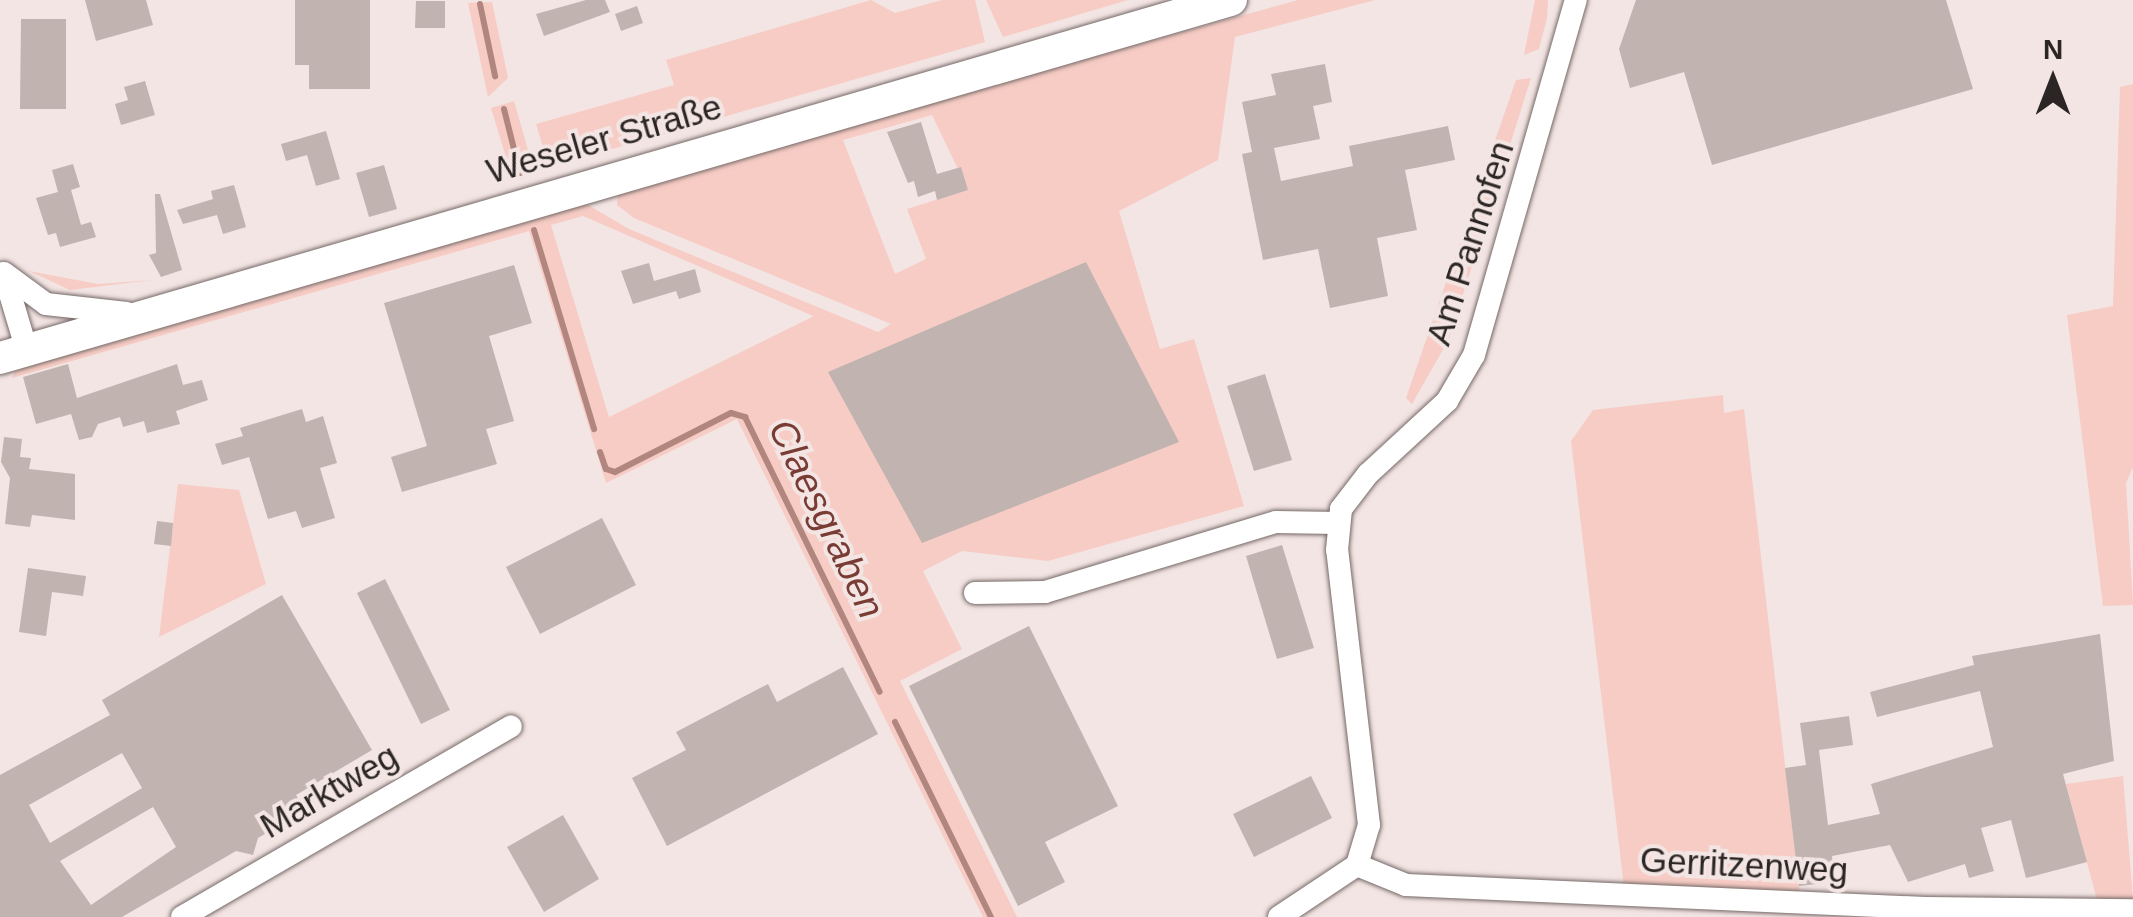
<!DOCTYPE html>
<html>
<head>
<meta charset="utf-8">
<style>
  body { margin:0 }
  #map { position:relative; width:2133px; height:917px; overflow:hidden; background:#f3e5e3; font-family:Helvetica,sans-serif }
  div>[style] { position:absolute }
  [style*='--x'] { left:calc(var(--x)*1px); top:calc(var(--y)*1px); width:calc(var(--w)*1px); rotate:calc(var(--a)*1deg) }
  .green>* { inset:0; background:#f7ccc5 }
  .stream>* { height:6px; margin:-3px; padding:0 3px; transform-origin:3px; border-radius:3px; background:#b1867f }
  .building>* { inset:0; background:#c0b3b0 }
  .roads { filter:drop-shadow(0 0 2px #756967) drop-shadow(0 0 2px #756967) }
  .minor>* { height:22px; margin:-11px; padding:0 11px; transform-origin:11px; border-radius:11px; background:#fff }
  .primary>* { height:32px; margin:-16px; padding:0 16px; transform-origin:16px; border-radius:16px; background:#fff }
  span { translate:-50% -50%; white-space:nowrap; text-align:center; line-height:1.15; -webkit-text-stroke:8px #f3e5e3; paint-order:stroke }
  .street-label { font-size:35px; color:#2b2625 }
  .water-label { font-size:38px; color:#783c35; font-style:italic }
  .north { position:absolute; left:2003px; top:30px; width:100px; height:100px; -webkit-text-stroke:8px #f3e5e3; paint-order:stroke; rotate:0deg; font-size:28px; font-weight:700; line-height:40px; text-align:center; color:#2b2625 }
  .north::after { content:''; display:block; margin:auto; width:35px; height:45px; background:#2b2625; clip-path:polygon(50% 0,100% 100%,50% 72%,0 100%) }
</style>
</head>
<body>
<div id="map">
  <div class="green">
    <i style="clip-path:polygon(871px 0,895px 13px,942px 0,975px 0,985px 42px,549px 167px,536px 124px,674px 85px,666px 60px)"></i>
    <i style="clip-path:polygon(986px 0,1128px 0,1003px 37px)"></i>
    <i style="clip-path:polygon(evenodd,1298px 0,1375px 0,1235px 37px,1218px 160px,1119px 211px,1160px 349px,1194px 339px,1244px 506px,1048px 561px,962px 551px,923px 571px,962px 649px,900px 681px,1017px 917px,983px 917px,737px 419px,606px 483px,529px 231px,12px 378px,16px 370px,585px 203px,629px 229px,878px 332px,891px 324px,634px 218px,617px 205px,618px 194px,628px 185px,1298px 0,932px 115px,968px 190px,907px 209px,926px 259px,895px 274px,843px 140px,932px 115px,1298px 0,583px 216px,813px 316px,812px 317px,609px 417px,551px 225px,583px 216px)"></i>
    <i style="clip-path:polygon(1535px 0,1548px 0,1547px 18px,1539px 49px,1524px 55px)"></i>
    <i style="clip-path:polygon(492px 2px,508px 78px,488px 97px,468px 3px)"></i>
    <i style="clip-path:polygon(1531px 78px,1449px 339px,1412px 404px,1406px 398px,1516px 80px)"></i>
    <i style="clip-path:polygon(2133px 84px,2133px 467px,2126px 483px,2133px 605px,2103px 606px,2067px 315px,2113px 306px,2120px 87px)"></i>
    <i style="clip-path:polygon(514px 101px,534px 171px,512px 177px,491px 108px)"></i>
    <i style="clip-path:polygon(29px 271px,98px 284px,153px 280px,70px 290px)"></i>
    <i style="clip-path:polygon(1723px 395px,1724px 413px,1744px 409px,1800px 895px,1624px 887px,1571px 441px,1593px 410px)"></i>
    <i style="clip-path:polygon(178px 484px,239px 490px,266px 584px,159px 637px)"></i>
    <i style="clip-path:polygon(2123px 776px,2133px 900px,2097px 900px,2066px 784px)"></i>
  </div>
  <div class="stream">
    <i style="--x:480;--y:4;--w:74;--a:78.2"></i>
    <i style="--x:504;--y:109;--w:66;--a:76"></i>
    <i style="--x:534;--y:230;--w:208;--a:73.2"></i>
    <i style="--x:600;--y:452;--w:18;--a:71"></i>
    <i style="--x:606;--y:469;--w:9;--a:18"></i>
    <i style="--x:615;--y:472;--w:130;--a:-27"></i>
    <i style="--x:731;--y:413;--w:15;--a:16"></i>
    <i style="--x:745;--y:417;--w:306;--a:63.9"></i>
    <i style="--x:895;--y:722;--w:217;--a:63.8"></i>
  </div>
  <div class="building">
    <i style="clip-path:polygon(85px 0,146px 0,153px 25px,96px 41px)"></i>
    <i style="clip-path:polygon(295px 0,370px 0,370px 89px,309px 89px,309px 65px,295px 65px)"></i>
    <i style="clip-path:polygon(586px 0,605px 0,610px 12px,544px 36px,536px 14px)"></i>
    <i style="clip-path:polygon(1636px 0,1946px 0,1973px 89px,1712px 165px,1684px 72px,1630px 88px,1619px 49px)"></i>
    <i style="clip-path:polygon(416px 1px,445px 1px,445px 28px,415px 28px)"></i>
    <i style="clip-path:polygon(637px 6px,643px 23px,621px 31px,615px 14px)"></i>
    <i style="clip-path:polygon(21px 19px,66px 19px,66px 109px,20px 109px)"></i>
    <i style="clip-path:polygon(1325px 64px,1332px 102px,1313px 106px,1320px 139px,1274px 148px,1281px 181px,1353px 166px,1349px 146px,1448px 126px,1455px 160px,1405px 170px,1417px 230px,1377px 238px,1388px 296px,1330px 308px,1318px 249px,1263px 260px,1242px 154px,1252px 152px,1242px 102px,1276px 95px,1271px 74px)"></i>
    <i style="clip-path:polygon(145px 81px,155px 115px,121px 125px,115px 104px,128px 100px,124px 87px)"></i>
    <i style="clip-path:polygon(921px 122px,937px 174px,961px 167px,968px 190px,937px 200px,935px 191px,918px 197px,914px 181px,908px 183px,887px 132px)"></i>
    <i style="clip-path:polygon(326px 131px,340px 179px,316px 186px,307px 155px,286px 161px,281px 144px)"></i>
    <i style="clip-path:polygon(73px 164px,80px 187px,71px 190px,81px 225px,91px 222px,96px 237px,60px 247px,56px 233px,48px 235px,36px 198px,58px 192px,52px 170px)"></i>
    <i style="clip-path:polygon(384px 165px,397px 209px,369px 217px,356px 173px)"></i>
    <i style="clip-path:polygon(234px 185px,246px 227px,223px 234px,217px 215px,183px 224px,177px 210px,213px 199px,211px 191px)"></i>
    <i style="clip-path:polygon(155px 194px,160px 194px,182px 270px,161px 277px,149px 255px,156px 253px)"></i>
    <i style="clip-path:polygon(1086px 262px,1179px 442px,922px 543px,828px 372px)"></i>
    <i style="clip-path:polygon(649px 263px,654px 281px,695px 269px,701px 292px,679px 299px,676px 291px,633px 304px,621px 271px)"></i>
    <i style="clip-path:polygon(514px 265px,532px 323px,489px 336px,514px 421px,486px 429px,497px 464px,402px 492px,391px 457px,427px 446px,384px 303px)"></i>
    <i style="clip-path:polygon(68px 364px,77px 398px,177px 364px,183px 385px,202px 380px,208px 400px,176px 411px,180px 424px,147px 433px,144px 421px,123px 427px,120px 417px,98px 424px,92px 437px,79px 440px,71px 414px,36px 424px,23px 377px)"></i>
    <i style="clip-path:polygon(1265px 374px,1292px 460px,1254px 471px,1227px 386px)"></i>
    <i style="clip-path:polygon(302px 409px,306px 422px,323px 416px,337px 463px,320px 468px,335px 518px,302px 528px,296px 511px,268px 519px,249px 457px,222px 465px,215px 444px,243px 436px,240px 428px)"></i>
    <i style="clip-path:polygon(4px 437px,22px 439px,20px 457px,31px 458px,29px 469px,75px 474px,75px 520px,32px 515px,30px 527px,5px 524px,10px 478px,1px 462px)"></i>
    <i style="clip-path:polygon(602px 518px,636px 585px,540px 634px,506px 567px)"></i>
    <i style="clip-path:polygon(157px 521px,173px 523px,171px 546px,154px 544px)"></i>
    <i style="clip-path:polygon(1282px 545px,1314px 648px,1277px 659px,1246px 556px)"></i>
    <i style="clip-path:polygon(28px 568px,86px 576px,83px 596px,52px 592px,46px 636px,19px 632px)"></i>
    <i style="clip-path:polygon(385px 579px,450px 710px,421px 724px,357px 593px)"></i>
    <i style="clip-path:polygon(evenodd,282px 595px,372px 750px,296px 795px,305px 810px,258px 838px,253px 855px,236px 851px,122px 917px,0 917px,0 775px,110px 715px,102px 700px,282px 595px,122px 753px,142px 788px,50px 843px,29px 805px,122px 753px,282px 595px,153px 807px,176px 847px,91px 905px,60px 861px,153px 807px)"></i>
    <i style="clip-path:polygon(1029px 626px,1118px 806px,1045px 842px,1065px 882px,1018px 906px,909px 686px)"></i>
    <i style="clip-path:polygon(2100px 634px,2114px 761px,2063px 774px,2087px 862px,2026px 878px,2011px 820px,1981px 828px,1994px 871px,1969px 878px,1965px 864px,1908px 882px,1890px 845px,1832px 856px,1835px 882px,1799px 886px,1785px 768px,1806px 765px,1800px 723px,1849px 716px,1853px 745px,1819px 750px,1828px 825px,1880px 814px,1871px 784px,1993px 747px,1980px 691px,1877px 717px,1870px 692px,1974px 665px,1972px 656px)"></i>
    <i style="clip-path:polygon(843px 667px,878px 734px,667px 846px,632px 778px,686px 750px,676px 732px,768px 684px,777px 702px)"></i>
    <i style="clip-path:polygon(1311px 776px,1332px 818px,1254px 857px,1233px 814px)"></i>
    <i style="clip-path:polygon(563px 815px,599px 879px,544px 912px,507px 847px)"></i>
  </div>
  <div class="roads">
    <div class="minor">
      <i style="--x:4;--y:273;--w:52;--a:36.4"></i>
      <i style="--x:46;--y:304;--w:81;--a:6.3"></i>
      <i style="--x:5;--y:277;--w:77;--a:73.4"></i>
      <i style="--x:975;--y:593;--w:70;--a:-0.8"></i>
      <i style="--x:1045;--y:592;--w:241;--a:-16.9"></i>
      <i style="--x:1276;--y:522;--w:62;--a:0.9"></i>
      <i style="--x:1357;--y:865;--w:53;--a:22.2"></i>
      <i style="--x:1406;--y:885;--w:520;--a:2.54"></i>
      <i style="--x:1925;--y:908;--w:208;--a:0.6"></i>
      <i style="--x:182;--y:917;--w:380;--a:-30.1"></i>
      <i style="--x:1279;--y:917;--w:94;--a:-33.7"></i>
      <i style="--x:1357;--y:865;--w:42;--a:-73.3"></i>
      <i style="--x:1369;--y:825;--w:277;--a:-96.6"></i>
      <i style="--x:1337;--y:550;--w:41;--a:-84.4"></i>
      <i style="--x:1341;--y:509;--w:44;--a:-52.4"></i>
      <i style="--x:1368;--y:474;--w:108;--a:-42.7"></i>
      <i style="--x:1447;--y:401;--w:53;--a:-59.6"></i>
      <i style="--x:1474;--y:355;--w:369;--a:-74"></i>
    </div>
    <div class="primary">
      <i style="--x:0;--y:358;--w:1282;--a:-16.22"></i>
    </div>
  </div>
  <div class="street-label">
    <span style="left:604px;top:139px;rotate:-16deg">Weseler Straße</span>
    <span style="left:1470px;top:243px;rotate:-72deg">Am Pannofen</span>
    <span style="left:329px;top:791px;rotate:-30deg">Marktweg</span>
    <span style="left:1744px;top:865px;rotate:3deg">Gerritzenweg</span>
  </div>
  <div class="water-label">
    <span style="left:826px;top:519px;rotate:64deg">Claesgraben</span>
  </div>
  <div class="north">N</div>
</div>
</body>
</html>
